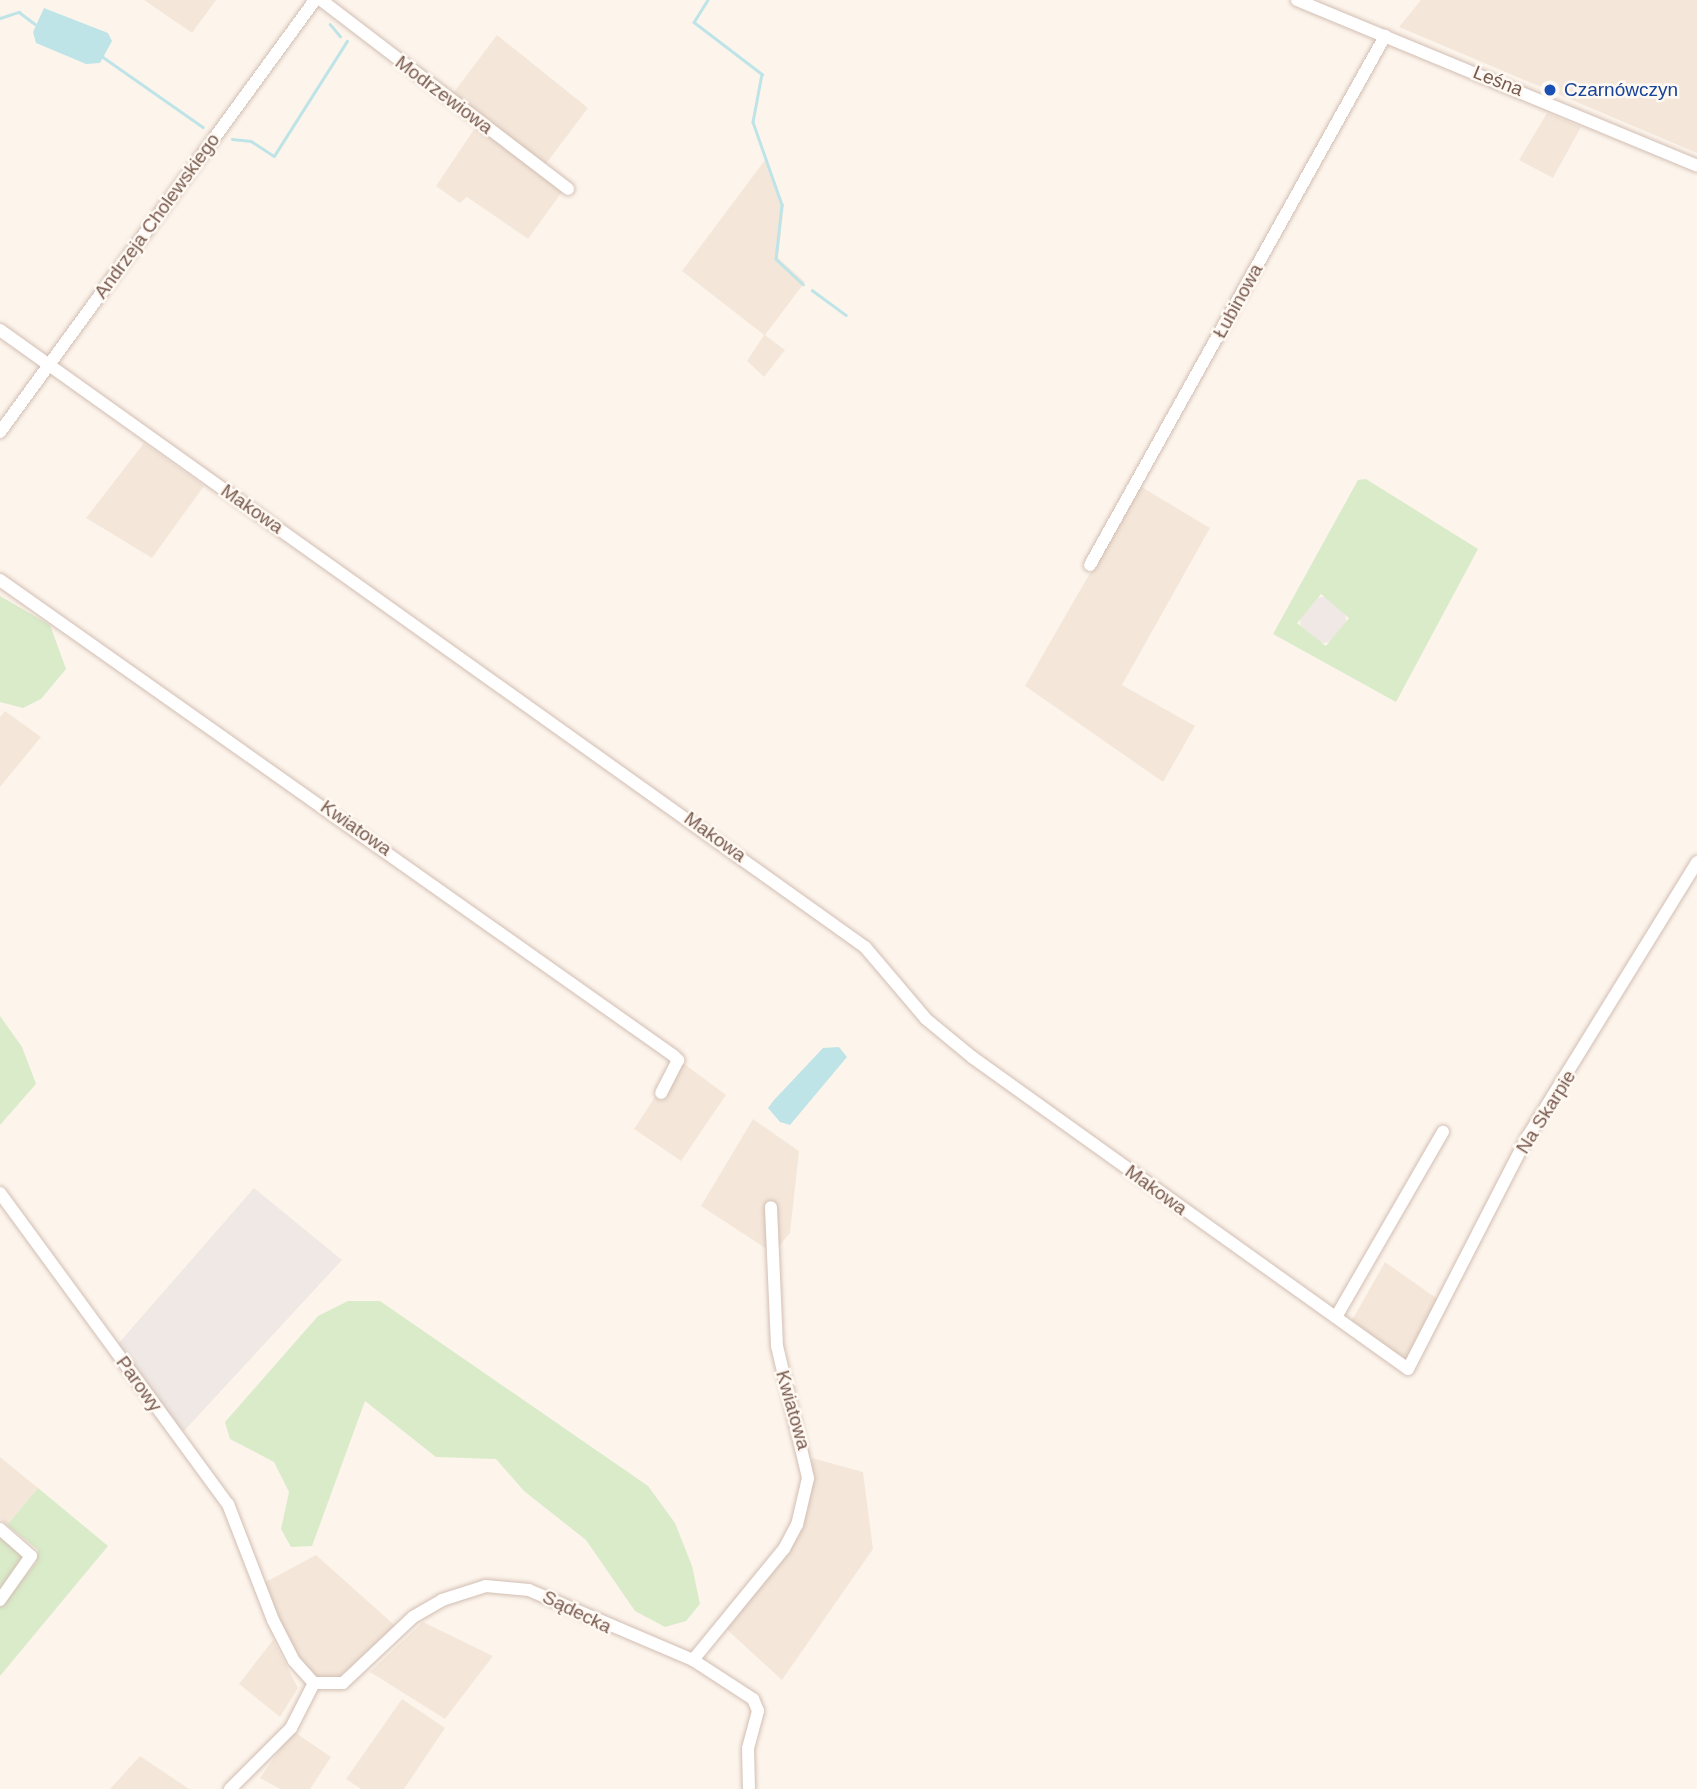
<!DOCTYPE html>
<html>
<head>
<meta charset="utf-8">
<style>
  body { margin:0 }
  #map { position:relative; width:1697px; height:1789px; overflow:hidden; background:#fdf5ec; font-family:Arial,sans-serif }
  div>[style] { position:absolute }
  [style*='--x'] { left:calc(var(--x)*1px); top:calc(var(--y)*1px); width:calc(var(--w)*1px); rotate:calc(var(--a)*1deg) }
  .residential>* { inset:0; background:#f4e7da }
  .industrial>* { inset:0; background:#efe8e4 }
  .round { border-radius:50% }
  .green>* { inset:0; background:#d9ebc9 }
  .water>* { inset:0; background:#bfe4e7 }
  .stream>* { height:2.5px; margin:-1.25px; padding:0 1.25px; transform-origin:1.25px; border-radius:1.25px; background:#bfe4e7 }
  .roads { filter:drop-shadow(0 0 2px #d2beb3) drop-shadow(0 0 2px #d2beb3) }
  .minor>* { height:12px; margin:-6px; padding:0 6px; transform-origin:6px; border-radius:6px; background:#fff }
  .dots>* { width:19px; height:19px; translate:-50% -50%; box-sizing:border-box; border:4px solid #fff9f3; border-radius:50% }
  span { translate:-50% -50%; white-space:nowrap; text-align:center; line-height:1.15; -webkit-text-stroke:5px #fff9f3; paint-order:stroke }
  .street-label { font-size:19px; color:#795a4e }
  .transit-label { font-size:19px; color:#164399 }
  .left { translate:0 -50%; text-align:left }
</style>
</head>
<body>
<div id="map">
  <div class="residential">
    <i style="clip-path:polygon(144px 0,216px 0,192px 33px)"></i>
    <i style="clip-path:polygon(1421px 0,1697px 0,1697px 153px,1399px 27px)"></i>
    <i style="clip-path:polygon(497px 35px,588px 108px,545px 165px,564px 189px,528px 239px,467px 197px,460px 203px,436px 186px,477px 125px,451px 96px)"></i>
    <i style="clip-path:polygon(1547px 113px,1581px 127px,1553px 178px,1519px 160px)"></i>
    <i style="clip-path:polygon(765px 160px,784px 205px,778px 258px,805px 282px,765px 335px,785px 350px,764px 377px,747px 361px,764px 335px,682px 271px)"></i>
    <i style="clip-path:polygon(144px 443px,204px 486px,152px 558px,86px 518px)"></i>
    <i style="clip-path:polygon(1140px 486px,1210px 528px,1122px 685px,1195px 726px,1163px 782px,1025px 686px)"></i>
    <i style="clip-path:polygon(5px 711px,41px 737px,0 787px,0 717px)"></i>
    <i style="clip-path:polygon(679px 1060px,726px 1095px,681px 1161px,634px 1129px)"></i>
    <i style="clip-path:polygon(753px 1119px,799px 1151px,790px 1233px,773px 1253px,701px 1206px)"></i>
    <i style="clip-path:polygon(1385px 1262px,1439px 1300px,1407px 1360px,1351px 1322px)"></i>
    <i style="clip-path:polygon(0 1457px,38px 1488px,7px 1525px,0 1519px)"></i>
    <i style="clip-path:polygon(812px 1458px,863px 1472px,873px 1549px,782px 1680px,723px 1626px,799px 1534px)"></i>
    <i style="clip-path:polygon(316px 1555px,400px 1630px,328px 1686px,294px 1661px,262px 1584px)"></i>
    <i style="clip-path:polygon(423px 1622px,493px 1656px,445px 1719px,370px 1672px)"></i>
    <i style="clip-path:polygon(273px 1640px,298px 1688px,280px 1717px,239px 1684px)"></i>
    <i style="clip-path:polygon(402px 1699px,445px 1728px,404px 1789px,361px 1789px,346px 1779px)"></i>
    <i style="clip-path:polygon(293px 1731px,331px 1757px,310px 1789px,280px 1789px,260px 1778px)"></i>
    <i style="clip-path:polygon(140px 1756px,189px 1789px,110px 1789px)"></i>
  </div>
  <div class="industrial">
    <i class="round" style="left:1300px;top:597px;width:46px;height:46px"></i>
    <i style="clip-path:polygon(254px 1188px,342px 1260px,183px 1432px,118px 1344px)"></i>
  </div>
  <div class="green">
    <i style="clip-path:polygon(evenodd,1366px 479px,1478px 549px,1396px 702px,1273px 634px,1358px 480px,1366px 479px,1321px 594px,1349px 618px,1326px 646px,1297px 623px,1321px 594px)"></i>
    <i style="clip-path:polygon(0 596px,50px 625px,66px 669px,41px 699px,23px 708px,0 702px)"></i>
    <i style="clip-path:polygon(0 1016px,22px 1047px,36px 1084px,0 1125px)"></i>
    <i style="clip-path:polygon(348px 1301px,380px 1301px,648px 1486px,675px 1523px,692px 1566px,700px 1604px,686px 1621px,665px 1627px,635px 1611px,586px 1540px,524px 1491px,496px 1459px,436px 1457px,365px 1401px,312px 1546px,291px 1547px,281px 1529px,289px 1492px,274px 1462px,230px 1439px,225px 1422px,318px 1316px)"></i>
    <i style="clip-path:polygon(38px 1488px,108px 1546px,0 1676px,0 1606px,36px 1563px,38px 1550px,7px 1525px)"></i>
    <i style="clip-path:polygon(0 1536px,26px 1557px,0 1595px)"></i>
  </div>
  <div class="water">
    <i style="clip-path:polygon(44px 8px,108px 33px,112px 41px,100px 63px,86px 64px,36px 43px,33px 32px)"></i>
    <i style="clip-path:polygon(839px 1047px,847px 1057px,790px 1125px,780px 1122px,768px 1108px,774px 1100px,823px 1048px)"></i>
  </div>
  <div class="stream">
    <i style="--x:708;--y:0;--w:26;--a:122"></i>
    <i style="--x:694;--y:22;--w:86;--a:37.4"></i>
    <i style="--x:762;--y:74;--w:49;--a:100.6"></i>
    <i style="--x:753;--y:122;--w:88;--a:70.7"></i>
    <i style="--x:782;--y:205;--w:54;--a:96.3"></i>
    <i style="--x:776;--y:259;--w:37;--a:43"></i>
    <i style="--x:0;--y:18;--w:20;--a:-18"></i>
    <i style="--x:19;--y:12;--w:20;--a:37"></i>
    <i style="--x:330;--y:24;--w:16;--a:50"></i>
    <i style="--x:103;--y:57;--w:122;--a:35"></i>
    <i style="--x:232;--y:139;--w:19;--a:6"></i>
    <i style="--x:251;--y:141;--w:27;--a:33"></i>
    <i style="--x:274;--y:156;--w:136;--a:-57.6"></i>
    <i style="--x:812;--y:290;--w:42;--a:36.3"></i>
  </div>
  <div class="roads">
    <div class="minor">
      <i style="--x:321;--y:0;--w:311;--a:37.4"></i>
      <i style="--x:1297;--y:0;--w:433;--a:22.5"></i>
      <i style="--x:0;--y:330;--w:1063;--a:35.5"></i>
      <i style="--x:865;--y:947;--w:94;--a:49.7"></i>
      <i style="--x:926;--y:1019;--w:60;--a:39.6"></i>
      <i style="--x:972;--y:1057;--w:536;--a:35.59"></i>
      <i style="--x:1408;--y:1369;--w:262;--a:-62.8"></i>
      <i style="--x:1528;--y:1136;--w:322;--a:-58.3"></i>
      <i style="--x:0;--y:432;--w:535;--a:-53.9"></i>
      <i style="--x:1090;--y:565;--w:606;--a:-60.85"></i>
      <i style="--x:0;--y:580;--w:825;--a:35.23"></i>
      <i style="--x:674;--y:1056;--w:6;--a:45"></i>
      <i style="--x:678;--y:1060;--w:37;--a:117"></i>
      <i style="--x:0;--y:1193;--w:386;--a:53.8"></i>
      <i style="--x:228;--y:1504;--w:124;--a:68.8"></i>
      <i style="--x:273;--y:1620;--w:46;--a:62.9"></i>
      <i style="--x:294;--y:1661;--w:30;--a:48"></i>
      <i style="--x:314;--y:1683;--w:29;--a:0"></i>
      <i style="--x:343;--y:1683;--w:96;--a:-43.3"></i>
      <i style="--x:413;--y:1617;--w:34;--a:-30"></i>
      <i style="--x:442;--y:1600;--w:46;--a:-17.7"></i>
      <i style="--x:486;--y:1586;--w:43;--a:5.3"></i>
      <i style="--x:529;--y:1590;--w:178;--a:23.1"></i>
      <i style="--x:693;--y:1660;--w:72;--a:33"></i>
      <i style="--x:753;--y:1699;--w:13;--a:67"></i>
      <i style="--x:758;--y:1711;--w:39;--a:105"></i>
      <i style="--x:748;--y:1749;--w:40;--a:88.6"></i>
      <i style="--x:1336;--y:1317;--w:214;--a:-60"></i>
      <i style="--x:0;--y:1529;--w:41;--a:41.1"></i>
      <i style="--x:31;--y:1556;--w:54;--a:125.2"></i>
      <i style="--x:693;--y:1660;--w:144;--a:-50.7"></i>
      <i style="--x:784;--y:1549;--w:27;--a:-62"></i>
      <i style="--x:797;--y:1525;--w:48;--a:-76.8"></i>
      <i style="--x:808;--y:1478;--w:136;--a:-103.2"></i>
      <i style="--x:777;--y:1346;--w:139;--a:-92.5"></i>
      <i style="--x:230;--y:1789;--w:86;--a:-45"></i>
      <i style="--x:291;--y:1728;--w:51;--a:-62.9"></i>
    </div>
  </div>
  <div class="dots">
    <i style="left:1550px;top:90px;background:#1a4fb4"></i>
  </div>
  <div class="street-label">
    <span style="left:1498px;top:81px;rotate:22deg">Leśna</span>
    <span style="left:444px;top:95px;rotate:37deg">Modrzewiowa</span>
    <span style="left:157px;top:216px;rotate:-54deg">Andrzeja Cholewskiego</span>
    <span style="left:1238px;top:301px;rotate:-61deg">Łubinowa</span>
    <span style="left:252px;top:509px;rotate:35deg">Makowa</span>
    <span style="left:356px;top:828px;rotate:35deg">Kwiatowa</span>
    <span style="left:715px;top:837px;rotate:36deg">Makowa</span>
    <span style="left:1546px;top:1112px;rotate:-58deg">Na Skarpie</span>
    <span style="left:1156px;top:1190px;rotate:36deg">Makowa</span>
    <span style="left:139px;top:1384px;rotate:54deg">Parowy</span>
    <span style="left:793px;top:1410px;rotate:74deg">Kwiatowa</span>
    <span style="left:577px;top:1612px;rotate:26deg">Sądecka</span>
  </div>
  <div class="transit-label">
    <span class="left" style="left:1564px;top:90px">Czarnówczyn</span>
  </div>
</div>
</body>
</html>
